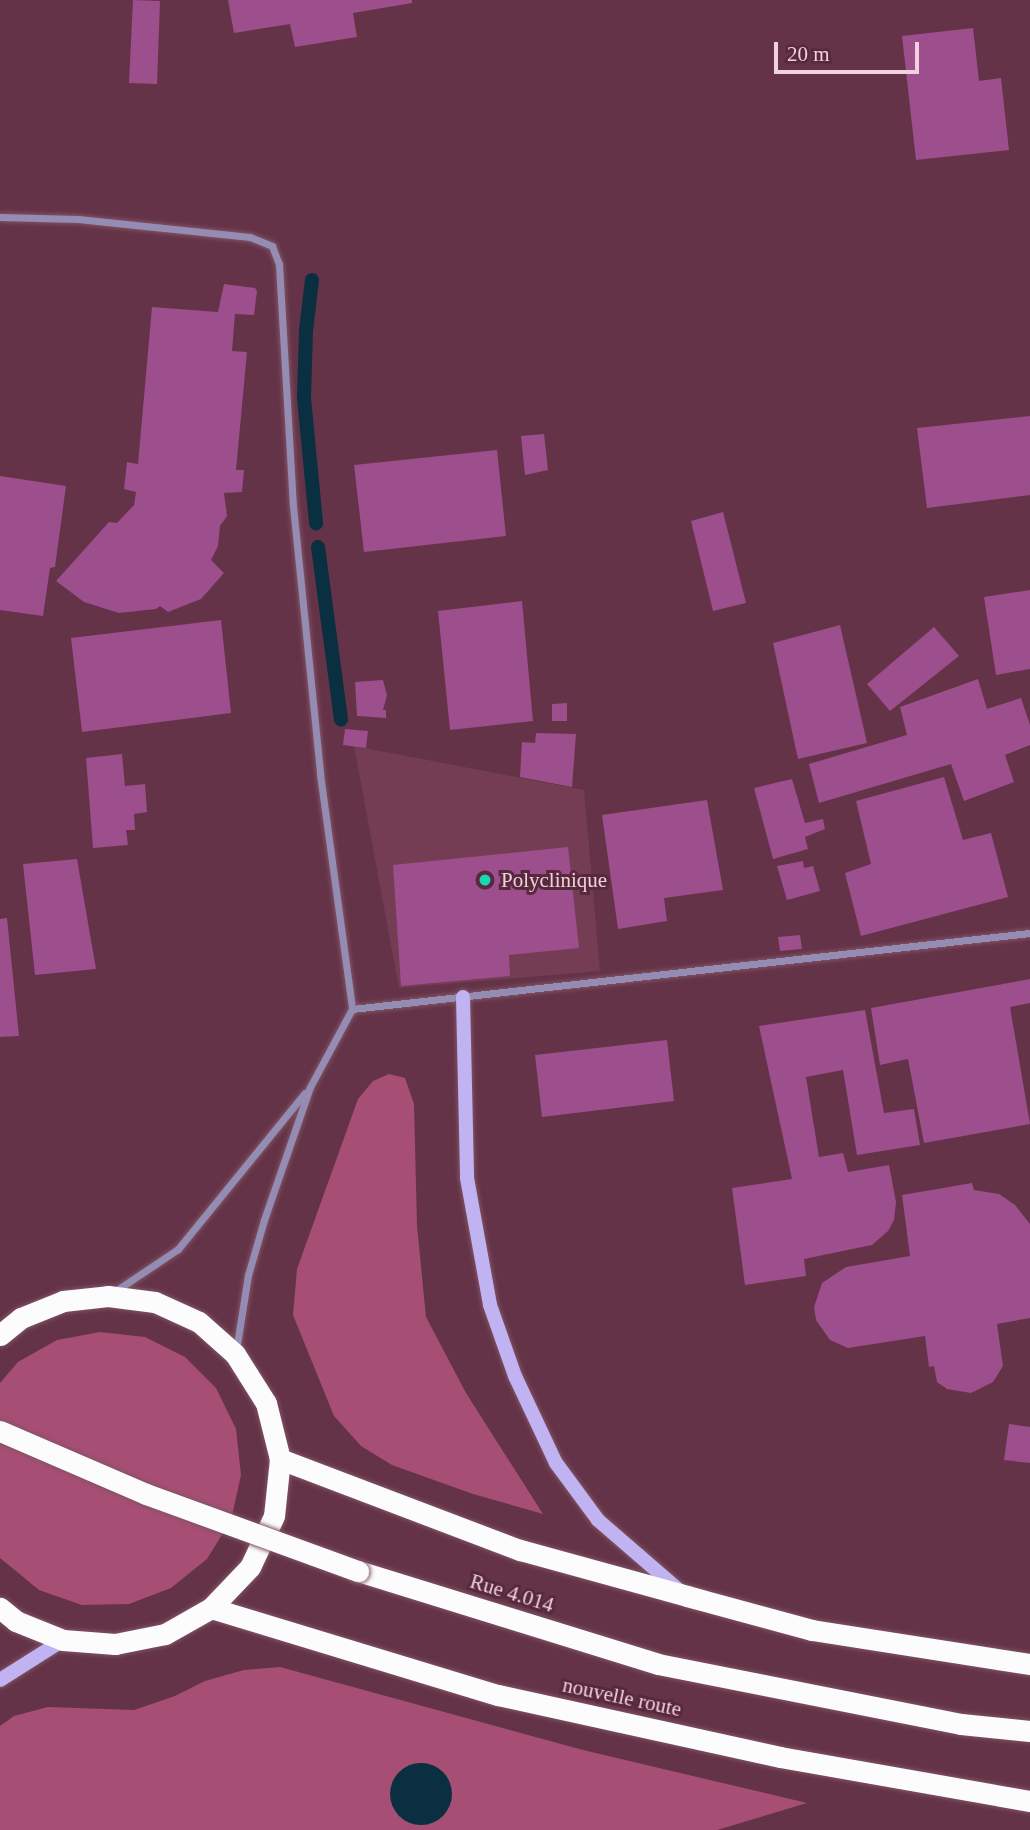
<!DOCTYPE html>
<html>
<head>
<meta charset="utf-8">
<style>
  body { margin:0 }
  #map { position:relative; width:1030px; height:1830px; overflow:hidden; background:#643347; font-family:"Times New Roman",serif }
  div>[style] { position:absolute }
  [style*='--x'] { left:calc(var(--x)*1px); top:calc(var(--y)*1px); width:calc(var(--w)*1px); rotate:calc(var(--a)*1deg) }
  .built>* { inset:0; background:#753d54 }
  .green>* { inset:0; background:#a74e74 }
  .water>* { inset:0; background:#0a2f41 }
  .round { border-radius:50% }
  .stream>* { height:14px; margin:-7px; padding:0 7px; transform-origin:7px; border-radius:7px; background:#0a2f41 }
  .building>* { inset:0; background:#9c4e8d }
  .roads { filter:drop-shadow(0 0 2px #805365) drop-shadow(0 0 2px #805365) }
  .street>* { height:7px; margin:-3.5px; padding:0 3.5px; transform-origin:3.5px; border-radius:3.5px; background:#948cb3 }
  .secondary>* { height:14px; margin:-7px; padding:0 7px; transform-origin:7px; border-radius:7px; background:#c1b2f1 }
  .highway>* { height:21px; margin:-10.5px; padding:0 10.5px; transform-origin:10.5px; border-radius:10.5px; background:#fcfcfc }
  .bridges { filter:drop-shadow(0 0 2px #805365) drop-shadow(0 0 2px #805365) }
  .highway-bridge>* { height:21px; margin:-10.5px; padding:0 10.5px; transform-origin:10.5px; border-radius:10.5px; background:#fcfcfc }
  .dots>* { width:19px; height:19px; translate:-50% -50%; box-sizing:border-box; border:4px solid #58293d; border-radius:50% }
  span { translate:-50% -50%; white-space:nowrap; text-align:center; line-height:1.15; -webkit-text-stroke:6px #58293d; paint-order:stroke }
  .poi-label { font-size:21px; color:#f0d1dc }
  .left { translate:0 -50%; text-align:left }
  .street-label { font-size:21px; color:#f0d1dc }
  .scale { position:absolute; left:774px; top:42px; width:145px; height:32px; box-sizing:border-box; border:4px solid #f0d1dc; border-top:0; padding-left:9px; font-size:21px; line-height:24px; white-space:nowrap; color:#f0d1dc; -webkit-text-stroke:5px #58293d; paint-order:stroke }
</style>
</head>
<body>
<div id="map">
  <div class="built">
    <i style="clip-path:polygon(354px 746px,584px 790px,600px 971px,399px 988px)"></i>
  </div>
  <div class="green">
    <i style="clip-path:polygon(389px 1074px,405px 1078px,414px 1104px,417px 1226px,426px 1317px,466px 1393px,543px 1514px,473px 1494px,392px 1465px,361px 1446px,334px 1416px,293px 1315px,297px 1269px,358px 1099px,373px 1081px)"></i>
    <i style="clip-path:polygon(100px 1332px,145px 1337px,185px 1357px,216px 1388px,236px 1429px,241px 1475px,231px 1520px,207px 1559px,171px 1588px,129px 1604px,82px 1605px,39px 1590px,0 1558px,0 1383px,18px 1362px,57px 1340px)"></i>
    <i style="clip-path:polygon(280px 1667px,583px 1750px,807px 1803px,717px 1830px,0 1830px,0 1726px,14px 1716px,48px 1707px,134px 1710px,175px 1696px,205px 1681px,244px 1670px)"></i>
  </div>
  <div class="water">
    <i class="round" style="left:390px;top:1763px;width:62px;height:62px"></i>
  </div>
  <div class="stream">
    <i style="--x:312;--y:280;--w:50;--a:96.8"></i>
    <i style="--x:306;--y:330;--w:68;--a:91.7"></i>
    <i style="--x:304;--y:398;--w:126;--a:84.5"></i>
    <i style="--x:318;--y:547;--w:174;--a:82.4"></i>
  </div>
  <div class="building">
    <i style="clip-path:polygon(133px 0,160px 1px,157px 84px,129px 83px)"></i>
    <i style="clip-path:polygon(228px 0,412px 0,412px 3px,353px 13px,357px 37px,295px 47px,290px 24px,234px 33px)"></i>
    <i style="clip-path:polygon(973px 28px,979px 81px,1001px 78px,1009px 150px,916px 160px,902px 36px)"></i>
    <i style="clip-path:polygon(224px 284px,255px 288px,257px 291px,254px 315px,235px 314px,232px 351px,247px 352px,236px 470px,244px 470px,242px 492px,224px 493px,227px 516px,220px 526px,218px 546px,211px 560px,224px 573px,201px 599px,168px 612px,160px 606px,156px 609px,119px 613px,84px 602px,56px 581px,109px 522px,117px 523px,134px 505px,136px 492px,124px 489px,127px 462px,138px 464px,152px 307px,218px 312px)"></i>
    <i style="clip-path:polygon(1030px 416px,1030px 495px,927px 508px,917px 428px)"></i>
    <i style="clip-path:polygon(544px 434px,548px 470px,525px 475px,521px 436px)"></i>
    <i style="clip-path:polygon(497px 450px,506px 536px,364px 552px,354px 465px)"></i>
    <i style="clip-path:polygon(0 476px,66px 486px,55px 567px,50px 568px,43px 616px,0 610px)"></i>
    <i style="clip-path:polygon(723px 512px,746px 603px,713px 611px,691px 521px)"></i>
    <i style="clip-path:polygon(1030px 590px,1030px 669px,996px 675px,984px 597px)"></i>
    <i style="clip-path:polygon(522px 601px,533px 721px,450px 730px,438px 611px)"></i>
    <i style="clip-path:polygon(221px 620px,231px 713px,82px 732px,71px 638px)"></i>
    <i style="clip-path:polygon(840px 625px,867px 743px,798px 759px,773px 643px)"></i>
    <i style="clip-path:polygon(934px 627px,959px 656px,890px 711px,867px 684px)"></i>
    <i style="clip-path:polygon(978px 679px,987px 709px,1021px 698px,1030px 725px,1030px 745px,1005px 755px,1014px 782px,964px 801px,951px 764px,819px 803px,809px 764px,907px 735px,900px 707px)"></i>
    <i style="clip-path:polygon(383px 680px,387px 695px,383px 710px,386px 710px,386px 718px,357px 716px,355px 682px)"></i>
    <i style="clip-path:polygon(567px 703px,567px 721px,552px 721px,552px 704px)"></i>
    <i style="clip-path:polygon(345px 729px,368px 731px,366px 748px,343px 745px)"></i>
    <i style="clip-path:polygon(536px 733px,576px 734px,572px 787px,520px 777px,522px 742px,535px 743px)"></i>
    <i style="clip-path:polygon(122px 754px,125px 786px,145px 784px,147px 812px,134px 814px,135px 830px,126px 830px,128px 845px,93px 848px,86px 758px)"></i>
    <i style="clip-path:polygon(944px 777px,963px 840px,991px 833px,1008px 897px,861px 936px,845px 873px,871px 864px,856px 801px)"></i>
    <i style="clip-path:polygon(792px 779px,805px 823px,823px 819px,825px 829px,805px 837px,808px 849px,773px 859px,754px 788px)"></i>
    <i style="clip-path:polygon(707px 800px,723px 890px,664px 898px,667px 921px,618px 929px,602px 815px)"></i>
    <i style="clip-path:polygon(568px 847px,579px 948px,509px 955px,510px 976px,401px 986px,393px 865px)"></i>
    <i style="clip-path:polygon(77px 859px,96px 969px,35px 975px,23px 864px)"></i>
    <i style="clip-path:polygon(803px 861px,804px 868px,813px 866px,820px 891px,787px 900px,777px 866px)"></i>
    <i style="clip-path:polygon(7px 918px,19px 1036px,0 1037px,0 919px)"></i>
    <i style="clip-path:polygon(800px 935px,802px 949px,780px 951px,778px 937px)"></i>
    <i style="clip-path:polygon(1030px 979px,1030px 1003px,1010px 1007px,1030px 1124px,924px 1143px,908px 1059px,880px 1065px,871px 1008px)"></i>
    <i style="clip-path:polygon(865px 1010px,884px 1113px,914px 1109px,920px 1145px,857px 1155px,843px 1070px,806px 1077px,819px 1157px,843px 1153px,848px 1172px,889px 1165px,896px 1202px,894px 1220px,888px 1231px,872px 1245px,804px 1259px,806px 1276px,745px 1285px,732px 1188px,792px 1179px,759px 1026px)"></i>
    <i style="clip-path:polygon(667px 1040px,674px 1101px,542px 1117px,535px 1055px)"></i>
    <i style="clip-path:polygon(972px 1183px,974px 1190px,999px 1194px,1015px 1205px,1030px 1224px,1030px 1318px,997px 1324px,1003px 1366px,993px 1382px,971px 1393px,947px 1389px,937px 1382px,934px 1366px,929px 1367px,925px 1336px,848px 1348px,830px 1340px,816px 1320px,814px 1307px,822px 1283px,846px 1267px,910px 1256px,902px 1195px)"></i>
    <i style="clip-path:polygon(1009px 1424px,1030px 1427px,1030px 1463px,1004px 1460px)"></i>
  </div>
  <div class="roads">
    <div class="street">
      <i style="--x:0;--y:217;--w:78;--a:1.5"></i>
      <i style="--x:78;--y:219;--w:173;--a:6"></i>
      <i style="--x:250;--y:237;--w:24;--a:22"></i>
      <i style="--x:272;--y:246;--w:19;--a:69"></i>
      <i style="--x:279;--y:264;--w:242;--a:86.7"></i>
      <i style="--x:293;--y:506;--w:269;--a:84.2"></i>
      <i style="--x:320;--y:774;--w:237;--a:82.2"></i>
      <i style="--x:352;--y:1009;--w:89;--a:118.3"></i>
      <i style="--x:310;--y:1087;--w:141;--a:109.1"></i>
      <i style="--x:264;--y:1220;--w:57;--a:106.2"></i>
      <i style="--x:248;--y:1275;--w:77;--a:99"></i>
      <i style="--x:352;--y:1009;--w:682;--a:-6.4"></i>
      <i style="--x:114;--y:1292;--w:77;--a:-33.9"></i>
      <i style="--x:178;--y:1249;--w:201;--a:-50.9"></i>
    </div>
    <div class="secondary">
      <i style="--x:463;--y:997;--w:181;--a:88.7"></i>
      <i style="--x:467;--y:1178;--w:129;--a:79.7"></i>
      <i style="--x:490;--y:1305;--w:75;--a:70.6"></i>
      <i style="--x:515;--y:1376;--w:96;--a:64.8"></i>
      <i style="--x:556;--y:1463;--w:71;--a:53.6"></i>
      <i style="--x:598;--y:1520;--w:108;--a:40.9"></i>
      <i style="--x:0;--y:1680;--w:75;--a:-32.4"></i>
    </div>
    <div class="highway">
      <i style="--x:0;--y:1335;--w:27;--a:-39"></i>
      <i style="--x:21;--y:1318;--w:45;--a:-22"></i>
      <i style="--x:63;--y:1301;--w:45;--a:-6.3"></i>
      <i style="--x:108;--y:1296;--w:47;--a:7.3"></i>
      <i style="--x:155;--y:1302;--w:48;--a:24.4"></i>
      <i style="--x:199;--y:1322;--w:48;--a:41.6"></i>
      <i style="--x:235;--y:1354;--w:58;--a:57.7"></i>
      <i style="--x:266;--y:1403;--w:58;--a:76"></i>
      <i style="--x:280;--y:1459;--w:57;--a:96"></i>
      <i style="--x:274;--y:1516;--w:56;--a:115.2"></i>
      <i style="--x:250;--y:1567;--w:57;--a:133.6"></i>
      <i style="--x:211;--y:1608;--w:53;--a:150.5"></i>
      <i style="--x:165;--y:1634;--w:51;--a:168.7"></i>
      <i style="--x:115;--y:1644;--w:52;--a:-175.6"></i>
      <i style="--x:63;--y:1640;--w:51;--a:-158"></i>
      <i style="--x:16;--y:1621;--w:21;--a:-141"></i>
      <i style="--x:280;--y:1459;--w:257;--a:20.8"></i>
      <i style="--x:520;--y:1550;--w:173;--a:15.4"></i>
      <i style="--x:687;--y:1596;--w:130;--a:15.2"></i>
      <i style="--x:812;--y:1630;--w:221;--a:8.9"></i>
      <i style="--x:358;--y:1571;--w:314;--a:17.2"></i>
      <i style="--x:658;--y:1664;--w:309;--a:11.2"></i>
      <i style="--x:961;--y:1724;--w:69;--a:5.8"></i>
      <i style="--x:211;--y:1608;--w:300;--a:16.9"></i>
      <i style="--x:498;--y:1695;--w:289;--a:12.4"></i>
      <i style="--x:780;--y:1757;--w:254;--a:10"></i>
    </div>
  </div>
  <div class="bridges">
    <div class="highway-bridge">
      <i style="--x:0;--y:1431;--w:159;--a:23.3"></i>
      <i style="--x:146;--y:1494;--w:226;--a:20"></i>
    </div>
  </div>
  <div class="dots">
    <i style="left:485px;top:880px;background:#1ad5b2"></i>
  </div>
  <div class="poi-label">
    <span class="left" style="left:501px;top:880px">Polyclinique</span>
  </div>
  <div class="street-label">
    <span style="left:512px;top:1593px;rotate:17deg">Rue 4.014</span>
    <span style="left:622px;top:1697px;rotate:12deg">nouvelle route</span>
  </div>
  <div class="scale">20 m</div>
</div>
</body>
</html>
